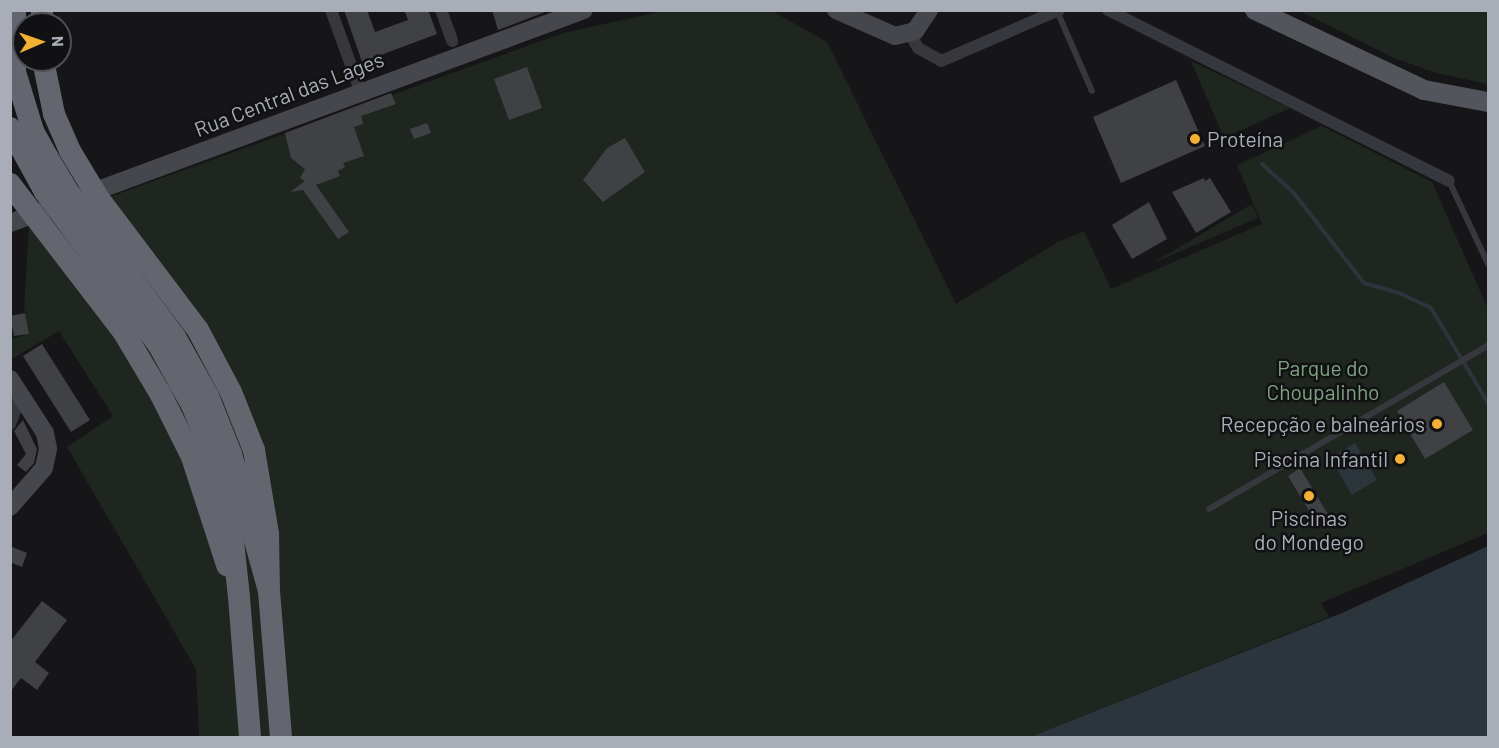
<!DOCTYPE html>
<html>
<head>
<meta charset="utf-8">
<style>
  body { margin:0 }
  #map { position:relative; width:1499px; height:748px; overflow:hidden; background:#161618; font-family:Barlow,sans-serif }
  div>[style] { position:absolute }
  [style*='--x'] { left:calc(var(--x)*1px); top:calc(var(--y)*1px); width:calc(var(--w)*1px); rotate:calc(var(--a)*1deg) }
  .green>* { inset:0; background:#1e261f }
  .water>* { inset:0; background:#2c353c }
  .stream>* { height:4px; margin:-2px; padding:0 2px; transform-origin:2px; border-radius:2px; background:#2c353c }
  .building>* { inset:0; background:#404145 }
  .lane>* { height:6px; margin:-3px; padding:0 3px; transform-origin:3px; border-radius:3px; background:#37383d }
  .street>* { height:12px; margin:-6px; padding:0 6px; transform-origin:6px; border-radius:6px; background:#37383d }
  .secondary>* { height:18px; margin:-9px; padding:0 9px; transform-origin:9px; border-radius:9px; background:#45474d }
  .primary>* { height:20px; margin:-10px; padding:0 10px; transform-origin:10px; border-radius:10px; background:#53555c }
  .highway>* { height:22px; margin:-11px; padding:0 11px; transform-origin:11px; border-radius:11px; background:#63666e }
  .highway-bridge>* { height:22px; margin:-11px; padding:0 11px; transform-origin:11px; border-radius:11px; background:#63666e }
  .dots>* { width:16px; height:16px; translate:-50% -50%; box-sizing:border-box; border:3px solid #111113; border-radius:50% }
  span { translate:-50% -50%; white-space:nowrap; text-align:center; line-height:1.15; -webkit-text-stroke:5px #111113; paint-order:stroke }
  .street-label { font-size:21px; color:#a8adb8 }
  .poi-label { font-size:21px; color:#a8adb8 }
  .left { translate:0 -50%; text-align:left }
  .right { translate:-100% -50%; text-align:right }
  .park-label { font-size:21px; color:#7fa381 }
  .frame { position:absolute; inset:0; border:12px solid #a8adb8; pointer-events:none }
  .north { position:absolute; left:12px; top:12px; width:60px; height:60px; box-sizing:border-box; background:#111113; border:2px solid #4d4f55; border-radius:50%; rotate:88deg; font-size:16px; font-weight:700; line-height:24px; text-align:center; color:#a8adb8 }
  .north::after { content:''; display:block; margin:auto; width:21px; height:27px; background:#f2b134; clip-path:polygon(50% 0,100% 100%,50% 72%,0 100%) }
</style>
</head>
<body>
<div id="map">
  <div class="green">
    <i style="clip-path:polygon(664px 11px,772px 11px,827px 42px,956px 304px,1058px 242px,1084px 231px,1111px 289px,1262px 224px,1237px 165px,1322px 126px,1432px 182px,1488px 309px,1488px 533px,1321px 603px,1329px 617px,1030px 737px,199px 737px,196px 669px,67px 447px,113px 416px,59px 331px,10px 360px,10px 339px,29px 334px,24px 307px,29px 226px,563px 33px)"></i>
    <i style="clip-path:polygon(1299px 11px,1488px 11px,1488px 84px,1436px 73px,1394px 58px)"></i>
    <i style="clip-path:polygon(1191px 61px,1290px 108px,1224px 138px)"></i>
    <i style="clip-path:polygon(1252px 204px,1258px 218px,1151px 264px)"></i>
  </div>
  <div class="water">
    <i style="clip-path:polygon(1355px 443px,1377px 480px,1352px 495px,1330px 458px)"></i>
    <i style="clip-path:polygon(1488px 546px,1488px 737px,1030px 737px,1342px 613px)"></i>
  </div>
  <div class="stream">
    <i style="--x:1262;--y:164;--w:42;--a:42.1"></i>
    <i style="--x:1293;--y:192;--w:115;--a:52"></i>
    <i style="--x:1364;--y:283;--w:36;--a:16"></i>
    <i style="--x:1399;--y:293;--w:35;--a:25"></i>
    <i style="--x:1431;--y:308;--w:111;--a:59"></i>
  </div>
  <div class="building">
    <i style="clip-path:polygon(344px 10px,367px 10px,375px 32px,408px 20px,404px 10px,428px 10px,437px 34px,362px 62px)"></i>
    <i style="clip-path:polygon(492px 10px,550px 10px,498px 30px)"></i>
    <i style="clip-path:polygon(527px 67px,542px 108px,509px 120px,494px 79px)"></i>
    <i style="clip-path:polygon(1176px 80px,1205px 146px,1121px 183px,1093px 117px)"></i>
    <i style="clip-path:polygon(391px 93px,396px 104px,361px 116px,363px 124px,354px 127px,364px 156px,343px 163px,345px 167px,338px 171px,340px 176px,316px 185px,349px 232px,338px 239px,303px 190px,290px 192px,305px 181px,300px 178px,305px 169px,291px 158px,285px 133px)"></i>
    <i style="clip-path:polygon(427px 123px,431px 133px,414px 139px,410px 129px)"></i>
    <i style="clip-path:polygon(625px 138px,645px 172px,603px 202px,583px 180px,607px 148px)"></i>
    <i style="clip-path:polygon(1204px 178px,1205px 181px,1210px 178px,1231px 212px,1196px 233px,1172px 192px)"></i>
    <i style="clip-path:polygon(1149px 202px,1167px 239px,1132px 259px,1112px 225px)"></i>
    <i style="clip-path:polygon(25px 313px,29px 334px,14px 336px,10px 316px)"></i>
    <i style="clip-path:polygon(42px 344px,90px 420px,71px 432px,23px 356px)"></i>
    <i style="clip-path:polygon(1444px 382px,1473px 430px,1425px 459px,1397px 411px)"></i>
    <i style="clip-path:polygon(23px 420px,37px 449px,34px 463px,26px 472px,17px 465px,26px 454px,14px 431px)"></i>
    <i style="clip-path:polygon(1300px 468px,1329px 516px,1317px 524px,1288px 476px)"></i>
    <i style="clip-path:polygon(10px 546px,27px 553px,22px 567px,10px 562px)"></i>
    <i style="clip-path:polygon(42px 601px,67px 620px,35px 662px,49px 673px,37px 690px,21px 678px,10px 692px,10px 642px)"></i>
  </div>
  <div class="lane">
    <i style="--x:1057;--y:11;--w:87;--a:66.4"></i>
    <i style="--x:1449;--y:181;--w:92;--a:64.8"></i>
    <i style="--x:1209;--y:509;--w:324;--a:-30.4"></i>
  </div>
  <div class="street">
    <i style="--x:331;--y:10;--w:85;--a:70.1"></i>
    <i style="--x:441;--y:10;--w:33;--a:70"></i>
    <i style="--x:1108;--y:10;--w:381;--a:26.6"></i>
    <i style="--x:910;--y:34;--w:16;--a:60"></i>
    <i style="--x:918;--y:48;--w:26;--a:29"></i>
    <i style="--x:941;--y:61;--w:129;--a:-23.4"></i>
    <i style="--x:10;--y:424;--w:31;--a:-69"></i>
  </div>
  <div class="secondary">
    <i style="--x:836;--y:10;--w:64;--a:23.8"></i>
    <i style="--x:895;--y:36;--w:21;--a:-14"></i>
    <i style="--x:915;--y:31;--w:25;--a:-56"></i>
    <i style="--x:82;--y:196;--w:535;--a:-20.33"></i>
    <i style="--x:10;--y:223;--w:37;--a:-20"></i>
    <i style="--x:10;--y:379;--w:64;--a:57.1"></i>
    <i style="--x:45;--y:433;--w:16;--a:79"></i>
    <i style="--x:48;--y:449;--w:19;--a:102"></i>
    <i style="--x:44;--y:468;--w:52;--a:131.1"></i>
  </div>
  <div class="primary">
    <i style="--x:1255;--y:10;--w:187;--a:25.3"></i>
    <i style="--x:1424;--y:90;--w:65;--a:10.6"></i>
  </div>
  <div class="highway">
    <i style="--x:15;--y:10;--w:62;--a:90"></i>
    <i style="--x:42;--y:24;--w:14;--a:-90"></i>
    <i style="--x:231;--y:454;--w:142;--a:74.5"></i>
    <i style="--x:269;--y:591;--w:147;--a:85.3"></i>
    <i style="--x:239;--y:597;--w:141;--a:85.5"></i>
  </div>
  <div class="highway-bridge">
    <i style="--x:43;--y:60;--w:55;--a:78.5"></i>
    <i style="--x:54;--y:114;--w:40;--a:66.6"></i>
    <i style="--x:70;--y:151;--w:56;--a:58.9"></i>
    <i style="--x:99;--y:199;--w:164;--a:52.9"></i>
    <i style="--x:198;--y:330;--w:70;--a:62"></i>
    <i style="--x:231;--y:392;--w:62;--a:68.4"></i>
    <i style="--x:254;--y:450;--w:85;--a:80.5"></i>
    <i style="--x:268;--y:534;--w:57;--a:89"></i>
    <i style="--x:15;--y:72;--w:62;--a:73"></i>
    <i style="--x:33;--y:131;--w:31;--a:61"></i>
    <i style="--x:48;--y:158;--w:43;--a:59.3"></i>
    <i style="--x:70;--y:195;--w:177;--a:53.5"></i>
    <i style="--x:175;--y:337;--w:68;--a:60.8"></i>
    <i style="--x:208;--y:396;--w:62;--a:68.4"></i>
    <i style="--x:10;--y:128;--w:73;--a:61.3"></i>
    <i style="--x:45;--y:192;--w:189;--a:53.4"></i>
    <i style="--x:158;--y:344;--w:70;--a:60.9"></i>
    <i style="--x:192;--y:405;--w:60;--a:67.3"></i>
    <i style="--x:215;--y:460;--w:55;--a:74.2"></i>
    <i style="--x:230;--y:513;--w:84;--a:83.9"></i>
    <i style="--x:10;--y:184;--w:185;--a:52.5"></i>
    <i style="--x:123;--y:331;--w:72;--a:59.2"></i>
    <i style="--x:160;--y:393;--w:72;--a:63.4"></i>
    <i style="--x:192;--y:457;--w:114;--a:72"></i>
  </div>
  <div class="dots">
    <i style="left:1195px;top:139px;background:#f2b134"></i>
    <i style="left:1437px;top:424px;background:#f2b134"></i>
    <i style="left:1400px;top:459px;background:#f2b134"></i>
    <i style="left:1309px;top:496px;background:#f2b134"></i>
  </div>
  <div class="street-label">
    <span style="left:289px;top:94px;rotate:-21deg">Rua Central das Lages</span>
  </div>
  <div class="poi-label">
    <span class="left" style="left:1207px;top:139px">Proteína</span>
    <span class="right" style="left:1425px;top:424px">Recepção e balneários</span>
    <span class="right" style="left:1388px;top:459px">Piscina Infantil</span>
    <span style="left:1309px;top:530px">Piscinas<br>do Mondego</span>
  </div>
  <div class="park-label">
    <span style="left:1323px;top:380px">Parque do<br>Choupalinho</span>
  </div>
  <div class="frame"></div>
  <div class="north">N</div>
</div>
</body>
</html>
